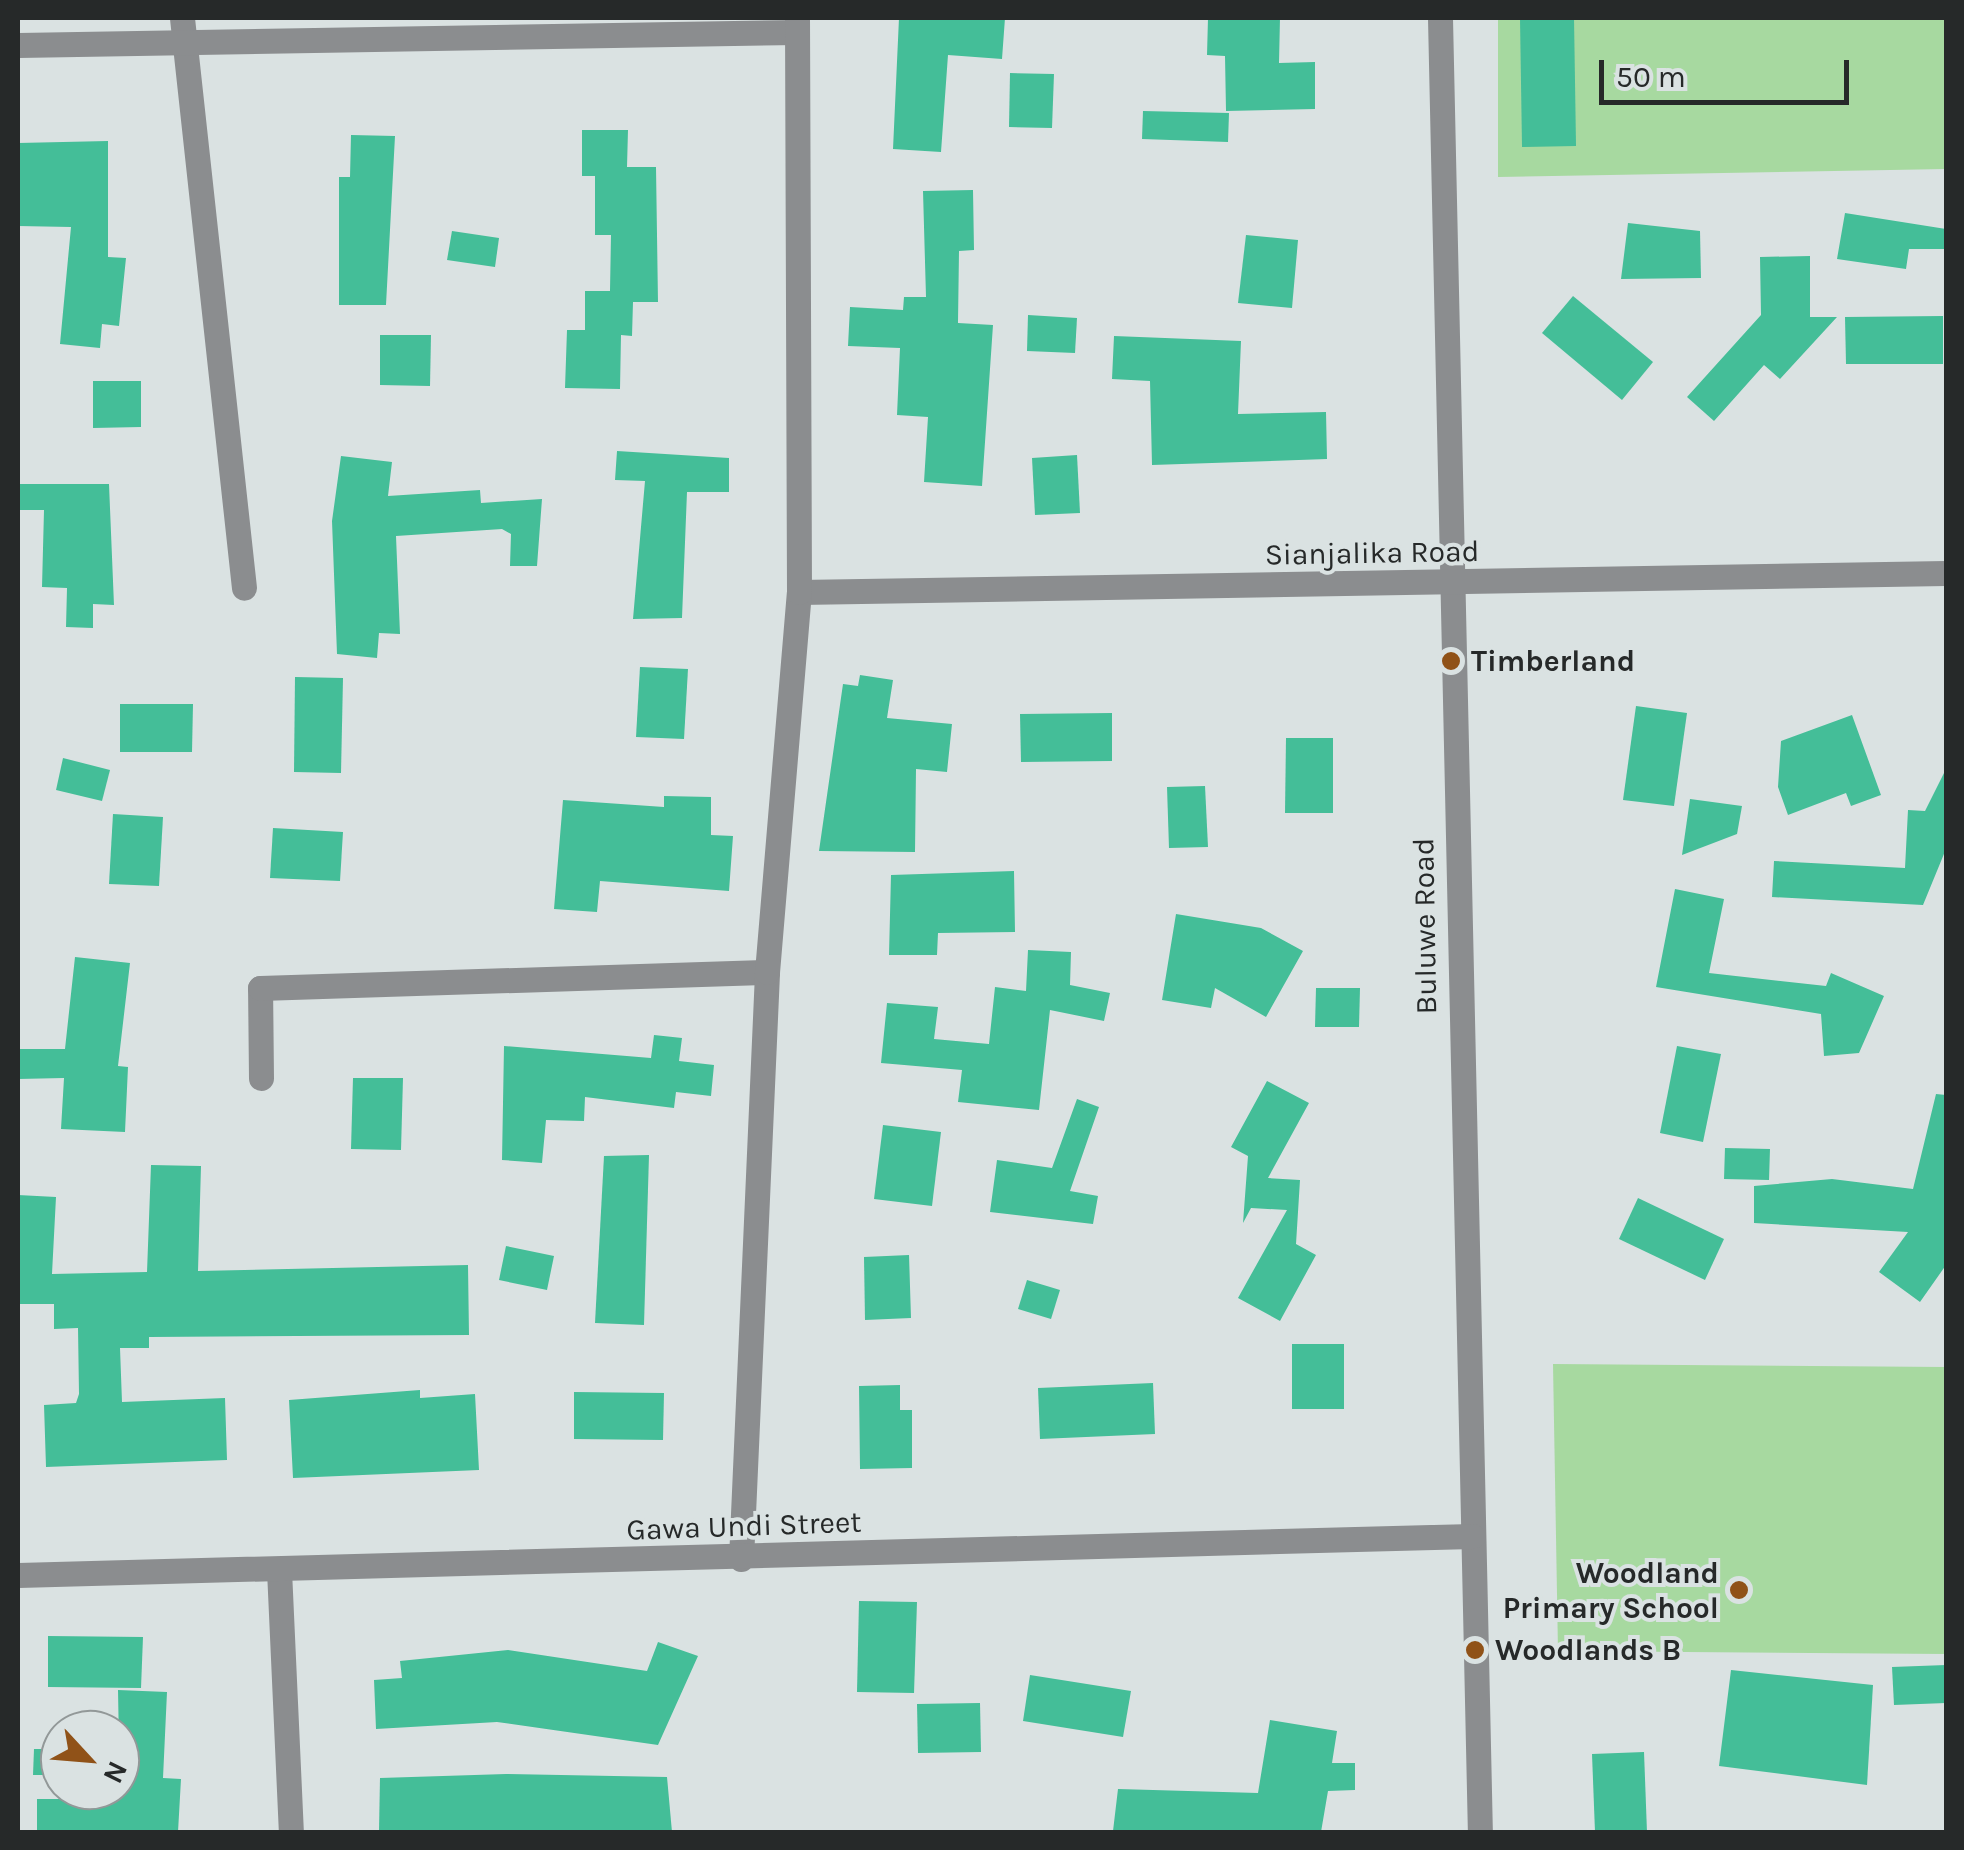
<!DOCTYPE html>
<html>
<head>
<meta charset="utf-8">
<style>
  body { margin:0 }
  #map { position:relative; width:1964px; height:1850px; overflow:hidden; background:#dae2e2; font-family:Karla,sans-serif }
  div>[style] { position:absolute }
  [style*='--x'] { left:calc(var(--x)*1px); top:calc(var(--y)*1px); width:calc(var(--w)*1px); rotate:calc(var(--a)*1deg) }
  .green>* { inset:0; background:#a7d9a0 }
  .building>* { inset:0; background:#44be98 }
  .minor>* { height:25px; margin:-12.5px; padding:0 12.5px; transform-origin:12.5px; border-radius:12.5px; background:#8b8d8f }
  .dots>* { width:28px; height:28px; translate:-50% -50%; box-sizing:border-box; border:5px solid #dae2e2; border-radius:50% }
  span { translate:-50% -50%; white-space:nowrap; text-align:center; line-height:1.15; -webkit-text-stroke:8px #dae2e2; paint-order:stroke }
  .street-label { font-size:30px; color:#262929 }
  .poi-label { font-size:30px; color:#262929; font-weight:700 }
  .left { translate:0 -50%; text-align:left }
  .right { translate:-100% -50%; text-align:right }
  .frame { position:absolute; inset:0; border:20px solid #262929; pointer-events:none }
  .north { position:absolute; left:40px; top:1710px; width:100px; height:100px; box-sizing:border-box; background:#dae2e2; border:2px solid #929898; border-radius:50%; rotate:116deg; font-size:28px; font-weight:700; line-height:40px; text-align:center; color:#262929 }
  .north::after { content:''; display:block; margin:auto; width:35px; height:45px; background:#905218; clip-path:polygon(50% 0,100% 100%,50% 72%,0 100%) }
  .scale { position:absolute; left:1599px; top:60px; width:250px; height:45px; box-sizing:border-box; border:5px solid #262929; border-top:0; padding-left:12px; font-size:30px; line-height:35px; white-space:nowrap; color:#262929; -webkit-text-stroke:8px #dae2e2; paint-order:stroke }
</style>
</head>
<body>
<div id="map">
  <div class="green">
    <i style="clip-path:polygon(1498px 18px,1946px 18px,1946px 169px,1498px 177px)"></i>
    <i style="clip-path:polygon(1553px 1364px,1946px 1367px,1946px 1654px,1558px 1651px)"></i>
  </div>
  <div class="building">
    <i style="clip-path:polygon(899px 18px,1005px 18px,1002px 59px,948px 55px,941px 152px,893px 149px)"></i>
    <i style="clip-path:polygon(1208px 18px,1280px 18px,1279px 63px,1315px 62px,1315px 109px,1226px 111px,1225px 56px,1207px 55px)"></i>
    <i style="clip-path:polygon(1520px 18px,1574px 18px,1576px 146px,1522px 147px)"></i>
    <i style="clip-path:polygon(1010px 73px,1054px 74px,1052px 128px,1009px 127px)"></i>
    <i style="clip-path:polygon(1143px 111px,1229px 113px,1228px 142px,1142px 139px)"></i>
    <i style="clip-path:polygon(582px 130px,628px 130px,627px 167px,656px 167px,658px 302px,633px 302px,632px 336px,621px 335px,620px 389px,565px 388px,567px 330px,585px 330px,585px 291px,610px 291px,611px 235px,595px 235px,595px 176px,582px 176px)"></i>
    <i style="clip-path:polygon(351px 135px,395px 136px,386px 305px,339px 305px,339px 177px,350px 177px)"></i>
    <i style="clip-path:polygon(108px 141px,108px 257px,126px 258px,119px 326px,102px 324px,100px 348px,60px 344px,71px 227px,18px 226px,18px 143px)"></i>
    <i style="clip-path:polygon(973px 190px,974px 250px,959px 251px,958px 323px,993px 325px,982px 486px,924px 482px,928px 417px,897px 415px,900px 348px,848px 346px,850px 307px,903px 310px,904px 297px,926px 297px,923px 191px)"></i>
    <i style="clip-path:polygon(1845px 213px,1946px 229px,1946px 249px,1909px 249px,1906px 269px,1837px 259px)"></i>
    <i style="clip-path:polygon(1628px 223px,1700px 231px,1701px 278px,1621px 279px)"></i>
    <i style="clip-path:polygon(452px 231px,499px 238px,495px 267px,447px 260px)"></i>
    <i style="clip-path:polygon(1246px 235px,1298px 240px,1292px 308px,1238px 303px)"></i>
    <i style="clip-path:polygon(1810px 256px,1810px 317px,1837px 317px,1780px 379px,1764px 365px,1714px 421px,1687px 397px,1761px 315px,1760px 257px)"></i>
    <i style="clip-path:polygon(1573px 296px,1653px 362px,1622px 400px,1542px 333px)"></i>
    <i style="clip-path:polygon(1028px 315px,1077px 318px,1075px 353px,1027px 351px)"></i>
    <i style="clip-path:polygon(1943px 316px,1943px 364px,1846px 364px,1845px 317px)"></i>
    <i style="clip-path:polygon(380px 335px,431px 335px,430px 386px,380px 385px)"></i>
    <i style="clip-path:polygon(1114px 336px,1241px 341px,1238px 414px,1326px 412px,1327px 459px,1152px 465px,1150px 381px,1112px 379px)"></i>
    <i style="clip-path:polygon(93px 381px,141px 381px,141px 427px,93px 428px)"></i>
    <i style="clip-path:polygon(617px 451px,729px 458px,729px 492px,687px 492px,682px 618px,633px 619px,645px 481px,615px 480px)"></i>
    <i style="clip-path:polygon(1077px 455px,1080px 513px,1035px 515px,1032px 458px)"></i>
    <i style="clip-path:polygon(341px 456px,392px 462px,388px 496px,480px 490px,481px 503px,542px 499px,537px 566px,510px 566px,511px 534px,502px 529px,396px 536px,400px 634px,379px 633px,377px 658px,337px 654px,332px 521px)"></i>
    <i style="clip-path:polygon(18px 484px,109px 484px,114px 605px,93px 604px,93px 628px,66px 627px,67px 588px,42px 587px,44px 510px,18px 510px)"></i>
    <i style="clip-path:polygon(640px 667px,688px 669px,684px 739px,636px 737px)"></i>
    <i style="clip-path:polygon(860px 675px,893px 680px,887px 718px,952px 724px,947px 772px,916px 769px,915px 852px,819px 851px,843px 684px,858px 686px)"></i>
    <i style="clip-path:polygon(295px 677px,343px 678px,341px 773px,294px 772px)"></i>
    <i style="clip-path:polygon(120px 704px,193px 704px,192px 752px,120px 752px)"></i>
    <i style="clip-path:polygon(1636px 706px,1687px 713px,1674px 806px,1623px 800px)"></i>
    <i style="clip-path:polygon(1112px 713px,1112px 761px,1021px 762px,1020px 714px)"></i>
    <i style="clip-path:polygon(1852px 715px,1881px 795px,1851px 806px,1846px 793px,1788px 815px,1778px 787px,1781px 741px)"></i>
    <i style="clip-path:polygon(1286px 738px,1333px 738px,1333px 813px,1285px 813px)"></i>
    <i style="clip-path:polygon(63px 758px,110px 770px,102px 801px,56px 790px)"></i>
    <i style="clip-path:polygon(1946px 769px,1946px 849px,1923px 905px,1772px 897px,1774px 861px,1905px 868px,1908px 810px,1925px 811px)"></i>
    <i style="clip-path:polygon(1205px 786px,1208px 847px,1169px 848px,1167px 787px)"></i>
    <i style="clip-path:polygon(664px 796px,711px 797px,711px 835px,733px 836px,729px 891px,600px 881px,597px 912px,554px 909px,563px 800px,664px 807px)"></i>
    <i style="clip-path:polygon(1690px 799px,1742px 806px,1737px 834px,1682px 855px)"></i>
    <i style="clip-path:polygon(113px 814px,163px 817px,159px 886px,109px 884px)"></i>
    <i style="clip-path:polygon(273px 828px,343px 832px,340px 881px,270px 878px)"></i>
    <i style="clip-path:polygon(1014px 871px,1015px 932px,938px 933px,937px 955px,889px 955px,891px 875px)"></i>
    <i style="clip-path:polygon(1675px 889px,1724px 899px,1709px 973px,1826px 986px,1831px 973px,1884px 996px,1859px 1053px,1824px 1056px,1821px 1014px,1656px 987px)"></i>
    <i style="clip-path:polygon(1176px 914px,1261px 928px,1303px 951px,1266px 1017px,1215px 988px,1211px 1008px,1162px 1000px)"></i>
    <i style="clip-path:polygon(1028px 950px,1071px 952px,1070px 985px,1110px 993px,1104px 1021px,1050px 1010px,1039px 1110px,958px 1102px,962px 1070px,881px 1063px,887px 1003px,938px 1007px,934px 1039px,989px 1044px,995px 987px,1026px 991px)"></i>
    <i style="clip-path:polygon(75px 957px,130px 963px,118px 1066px,128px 1067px,125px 1132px,61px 1129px,64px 1078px,18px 1079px,18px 1049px,65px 1049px)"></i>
    <i style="clip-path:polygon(1316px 988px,1360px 988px,1359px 1027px,1315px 1027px)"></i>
    <i style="clip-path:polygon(654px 1035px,682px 1038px,679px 1061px,714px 1065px,711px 1096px,676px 1092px,674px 1108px,585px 1097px,584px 1121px,546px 1120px,542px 1163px,502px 1160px,504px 1046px,651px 1058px)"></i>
    <i style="clip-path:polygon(1677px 1046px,1721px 1054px,1703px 1142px,1660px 1133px)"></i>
    <i style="clip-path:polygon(353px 1078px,403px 1078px,401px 1150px,351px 1149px)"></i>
    <i style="clip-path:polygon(1267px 1081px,1309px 1103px,1268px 1178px,1300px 1180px,1296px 1244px,1316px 1255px,1280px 1321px,1238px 1298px,1287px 1210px,1251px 1208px,1243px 1223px,1248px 1156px,1231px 1147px)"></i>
    <i style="clip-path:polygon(1936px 1094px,1946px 1095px,1946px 1265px,1920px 1302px,1879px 1272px,1908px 1232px,1754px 1223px,1754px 1186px,1832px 1179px,1913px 1189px)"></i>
    <i style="clip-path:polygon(1077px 1099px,1099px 1107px,1070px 1191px,1098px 1196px,1093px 1224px,990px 1212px,997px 1160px,1052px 1168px)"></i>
    <i style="clip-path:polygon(883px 1125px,941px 1132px,932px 1206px,874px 1199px)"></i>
    <i style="clip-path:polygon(1725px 1148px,1770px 1149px,1769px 1180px,1724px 1179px)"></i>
    <i style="clip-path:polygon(649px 1155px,644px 1325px,595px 1323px,604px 1156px)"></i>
    <i style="clip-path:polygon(151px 1165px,201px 1166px,198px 1271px,468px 1265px,469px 1335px,149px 1337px,149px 1348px,120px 1348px,122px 1402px,225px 1398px,227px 1460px,46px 1467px,44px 1405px,76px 1403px,79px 1394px,78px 1328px,54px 1329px,54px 1304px,18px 1304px,18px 1195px,56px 1197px,52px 1274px,147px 1272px)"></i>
    <i style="clip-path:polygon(1638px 1198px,1724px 1239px,1705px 1280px,1619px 1239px)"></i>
    <i style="clip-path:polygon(506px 1246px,554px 1256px,547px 1290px,499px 1280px)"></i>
    <i style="clip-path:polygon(909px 1255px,911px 1318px,865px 1320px,864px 1257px)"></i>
    <i style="clip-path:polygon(1027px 1280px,1060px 1290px,1051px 1319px,1018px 1309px)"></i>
    <i style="clip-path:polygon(1292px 1344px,1344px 1344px,1344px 1409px,1292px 1409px)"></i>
    <i style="clip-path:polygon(1153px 1383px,1155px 1434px,1040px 1439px,1038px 1388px)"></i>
    <i style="clip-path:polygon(900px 1385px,900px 1410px,912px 1410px,912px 1468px,860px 1469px,859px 1386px)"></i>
    <i style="clip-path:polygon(420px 1390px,420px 1398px,475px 1394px,479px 1470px,293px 1478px,289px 1400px)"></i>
    <i style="clip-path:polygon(574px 1392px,664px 1393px,663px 1440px,574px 1439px)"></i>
    <i style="clip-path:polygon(859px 1601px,917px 1602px,914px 1693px,857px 1692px)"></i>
    <i style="clip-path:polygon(48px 1636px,143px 1637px,141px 1688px,48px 1687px)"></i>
    <i style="clip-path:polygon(658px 1642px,698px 1656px,658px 1745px,497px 1722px,376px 1729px,374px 1680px,402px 1678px,400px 1661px,508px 1650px,647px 1671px)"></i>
    <i style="clip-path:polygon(1946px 1665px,1946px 1703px,1894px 1705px,1892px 1667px)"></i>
    <i style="clip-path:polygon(1731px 1670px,1873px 1685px,1867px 1785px,1719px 1766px)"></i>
    <i style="clip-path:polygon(1030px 1675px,1131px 1691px,1123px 1737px,1023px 1721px)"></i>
    <i style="clip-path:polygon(118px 1690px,167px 1692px,163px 1778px,181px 1779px,178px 1832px,37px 1832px,37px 1799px,120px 1799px)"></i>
    <i style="clip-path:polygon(980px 1703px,981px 1752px,918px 1753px,917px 1704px)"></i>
    <i style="clip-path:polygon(1270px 1720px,1337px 1731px,1332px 1763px,1355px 1763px,1355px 1790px,1328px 1791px,1321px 1832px,1113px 1831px,1118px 1789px,1258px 1793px)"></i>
    <i style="clip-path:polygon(34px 1749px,60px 1749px,60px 1775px,33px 1775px)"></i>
    <i style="clip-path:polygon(1644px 1752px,1647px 1832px,1595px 1832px,1592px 1754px)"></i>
    <i style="clip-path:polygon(506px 1774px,667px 1777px,672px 1832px,379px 1831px,380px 1778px)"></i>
  </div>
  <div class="minor">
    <i style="--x:182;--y:18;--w:573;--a:83.79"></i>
    <i style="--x:1440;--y:18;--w:1814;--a:88.74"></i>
    <i style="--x:18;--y:45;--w:779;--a:-0.96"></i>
    <i style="--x:799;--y:592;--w:1147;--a:-0.95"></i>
    <i style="--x:261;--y:1078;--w:90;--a:-90.6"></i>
    <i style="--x:260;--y:988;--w:507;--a:-1.81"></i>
    <i style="--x:741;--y:1559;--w:588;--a:-87.46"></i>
    <i style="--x:767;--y:972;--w:381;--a:-85.2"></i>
    <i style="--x:799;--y:592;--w:574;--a:-90.2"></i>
    <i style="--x:279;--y:1570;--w:262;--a:87.4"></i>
    <i style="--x:18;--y:1575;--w:1455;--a:-1.54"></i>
  </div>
  <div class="dots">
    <i style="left:1451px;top:661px;background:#905218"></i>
    <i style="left:1739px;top:1590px;background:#905218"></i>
    <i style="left:1475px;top:1650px;background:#905218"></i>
  </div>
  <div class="street-label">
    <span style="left:1372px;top:553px;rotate:-1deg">Sianjalika Road</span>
    <span style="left:1425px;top:926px;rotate:-91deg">Buluwe Road</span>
    <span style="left:744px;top:1526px;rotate:-2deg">Gawa Undi Street</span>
  </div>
  <div class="poi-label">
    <span class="left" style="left:1471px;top:661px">Timberland</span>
    <span class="right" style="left:1719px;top:1590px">Woodland<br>Primary School</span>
    <span class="left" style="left:1495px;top:1650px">Woodlands B</span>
  </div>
  <div class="frame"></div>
  <div class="north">N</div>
  <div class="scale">50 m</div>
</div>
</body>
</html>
